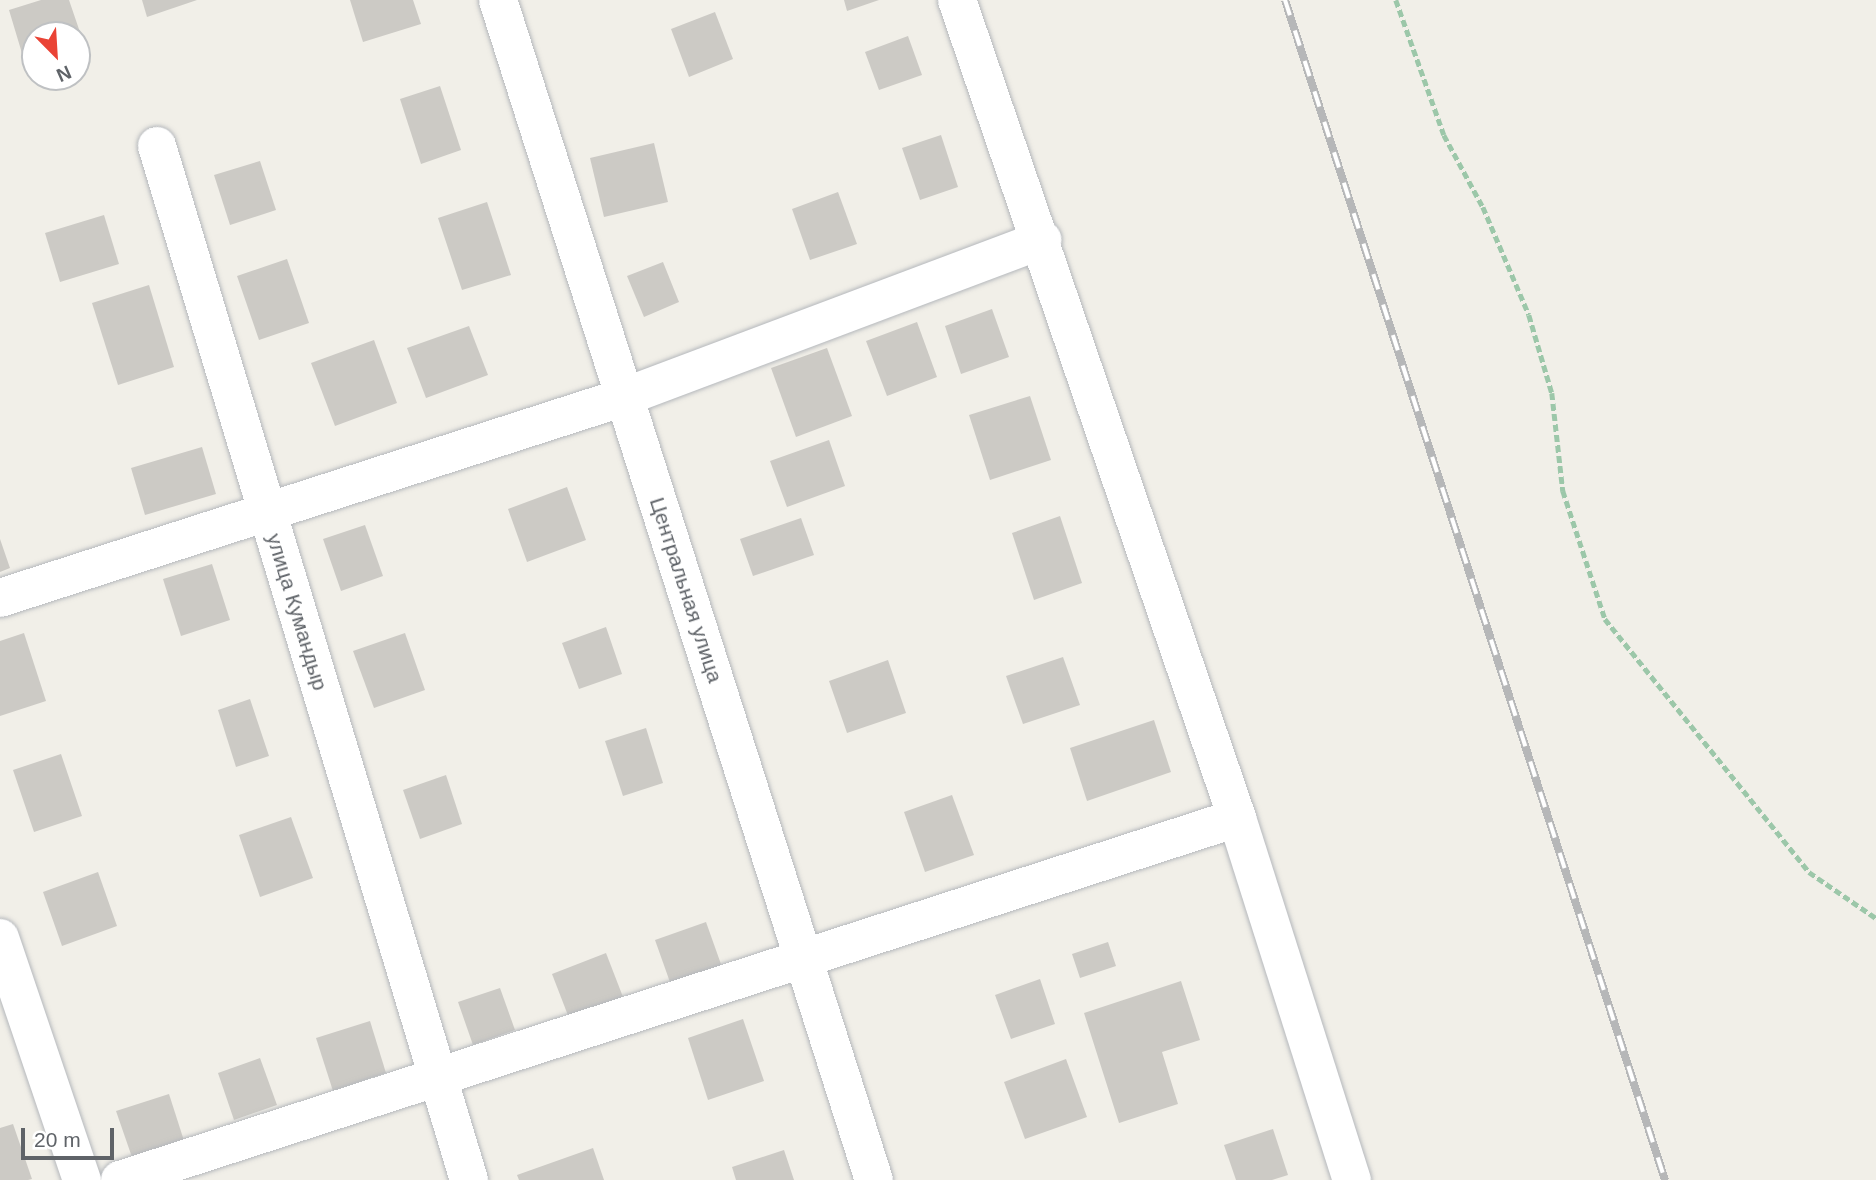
<!DOCTYPE html>
<html>
<head>
<meta charset="utf-8">
<style>
  body { margin:0 }
  #map { position:relative; width:1876px; height:1180px; overflow:hidden; background:#f1efe8; font-family:Arial,sans-serif }
  div>[style] { position:absolute }
  [style*='--x'] { left:calc(var(--x)*1px); top:calc(var(--y)*1px); width:calc(var(--w)*1px); rotate:calc(var(--a)*1deg) }
  .building>* { inset:0; background:#cccac5 }
  .path>* { height:4.5px; margin-top:-2.25px; transform-origin:0; background:repeating-linear-gradient(90deg,#9cc7a9 0 7px,transparent 0 10.5px) }
  .roads { filter:drop-shadow(0 0 2px #b5b8bc) drop-shadow(0 0 2px #b5b8bc) }
  .minor>* { height:38px; margin:-19px; padding:0 19px; transform-origin:19px; border-radius:19px; background:#fff }
  .rail>* { height:8px; margin-top:-4px; transform-origin:0; background:repeating-linear-gradient(90deg,#fff 0 16px,#b6b7b8 0 32px); box-sizing:border-box; border-block:2px solid #b6b7b8 }
  span { translate:-50% -50%; white-space:nowrap; text-align:center; line-height:1.15; -webkit-text-stroke:5px #fff; paint-order:stroke }
  .street-label { font-size:21px; color:#5f6368 }
  .north { position:absolute; left:21px; top:21px; width:70px; height:70px; box-sizing:border-box; background:#fff; border:2px solid #bfc1c3; border-radius:50%; rotate:156deg; font-size:19px; font-weight:700; line-height:28px; text-align:center; color:#5f6368 }
  .north::after { content:''; display:block; margin:auto; width:24px; height:32px; background:#ea4335; clip-path:polygon(50% 0,100% 100%,50% 72%,0 100%) }
  .scale { position:absolute; left:21px; top:1128px; width:93px; height:32px; box-sizing:border-box; border:4px solid #5f6368; border-top:0; padding-left:9px; font-size:21px; line-height:24px; white-space:nowrap; color:#5f6368; -webkit-text-stroke:5px #fff; paint-order:stroke }
</style>
</head>
<body>
<div id="map">
  <div class="building">
    <i style="clip-path:polygon(41px 0,69px 0,83px 41px,77px 43px,77px 35px,35px 35px,35px 57px,24px 60px,9px 10px)"></i>
    <i style="clip-path:polygon(142px 0,197px 0,147px 17px)"></i>
    <i style="clip-path:polygon(350px 0,413px 0,421px 24px,363px 42px)"></i>
    <i style="clip-path:polygon(844px 0,879px 0,847px 11px)"></i>
    <i style="clip-path:polygon(715px 12px,733px 59px,689px 77px,671px 29px)"></i>
    <i style="clip-path:polygon(908px 36px,922px 75px,879px 90px,865px 52px)"></i>
    <i style="clip-path:polygon(440px 86px,461px 150px,421px 164px,400px 99px)"></i>
    <i style="clip-path:polygon(941px 135px,958px 187px,920px 200px,902px 148px)"></i>
    <i style="clip-path:polygon(654px 143px,668px 202px,604px 217px,590px 158px)"></i>
    <i style="clip-path:polygon(260px 161px,276px 210px,230px 225px,214px 175px)"></i>
    <i style="clip-path:polygon(838px 192px,857px 244px,810px 260px,792px 209px)"></i>
    <i style="clip-path:polygon(487px 202px,511px 275px,462px 290px,438px 218px)"></i>
    <i style="clip-path:polygon(104px 215px,119px 264px,60px 282px,45px 233px)"></i>
    <i style="clip-path:polygon(287px 259px,309px 323px,259px 340px,237px 276px)"></i>
    <i style="clip-path:polygon(663px 262px,679px 302px,644px 317px,627px 276px)"></i>
    <i style="clip-path:polygon(149px 285px,174px 367px,118px 385px,92px 303px)"></i>
    <i style="clip-path:polygon(992px 309px,1009px 357px,961px 374px,945px 326px)"></i>
    <i style="clip-path:polygon(917px 322px,937px 377px,887px 396px,866px 341px)"></i>
    <i style="clip-path:polygon(469px 326px,488px 375px,426px 398px,407px 348px)"></i>
    <i style="clip-path:polygon(374px 340px,397px 403px,335px 426px,311px 363px)"></i>
    <i style="clip-path:polygon(827px 348px,852px 416px,796px 437px,771px 368px)"></i>
    <i style="clip-path:polygon(1030px 396px,1051px 460px,990px 480px,969px 415px)"></i>
    <i style="clip-path:polygon(829px 440px,845px 486px,787px 507px,770px 461px)"></i>
    <i style="clip-path:polygon(202px 447px,216px 494px,145px 515px,131px 468px)"></i>
    <i style="clip-path:polygon(567px 487px,586px 540px,527px 562px,508px 509px)"></i>
    <i style="clip-path:polygon(1060px 516px,1082px 583px,1034px 600px,1012px 533px)"></i>
    <i style="clip-path:polygon(801px 518px,814px 555px,753px 576px,740px 539px)"></i>
    <i style="clip-path:polygon(365px 525px,383px 576px,341px 591px,323px 539px)"></i>
    <i style="clip-path:polygon(0 539px,10px 568px,0 572px)"></i>
    <i style="clip-path:polygon(212px 564px,230px 620px,181px 636px,163px 579px)"></i>
    <i style="clip-path:polygon(606px 627px,622px 674px,579px 689px,562px 643px)"></i>
    <i style="clip-path:polygon(24px 633px,46px 701px,0 716px,0 641px)"></i>
    <i style="clip-path:polygon(405px 633px,425px 690px,374px 708px,353px 651px)"></i>
    <i style="clip-path:polygon(1063px 657px,1080px 705px,1023px 724px,1006px 676px)"></i>
    <i style="clip-path:polygon(888px 660px,906px 713px,847px 733px,829px 681px)"></i>
    <i style="clip-path:polygon(250px 699px,269px 756px,236px 767px,218px 710px)"></i>
    <i style="clip-path:polygon(1154px 720px,1171px 772px,1087px 801px,1070px 748px)"></i>
    <i style="clip-path:polygon(646px 728px,663px 783px,623px 796px,605px 741px)"></i>
    <i style="clip-path:polygon(61px 754px,82px 816px,34px 832px,13px 770px)"></i>
    <i style="clip-path:polygon(446px 775px,462px 824px,420px 839px,403px 790px)"></i>
    <i style="clip-path:polygon(952px 795px,974px 855px,925px 872px,904px 812px)"></i>
    <i style="clip-path:polygon(291px 817px,313px 878px,260px 897px,239px 835px)"></i>
    <i style="clip-path:polygon(98px 872px,117px 926px,62px 946px,43px 892px)"></i>
    <i style="clip-path:polygon(706px 922px,722px 967px,671px 985px,655px 940px)"></i>
    <i style="clip-path:polygon(1108px 942px,1116px 966px,1080px 978px,1072px 954px)"></i>
    <i style="clip-path:polygon(606px 953px,623px 997px,569px 1018px,552px 974px)"></i>
    <i style="clip-path:polygon(1040px 979px,1055px 1024px,1011px 1039px,995px 995px)"></i>
    <i style="clip-path:polygon(1181px 981px,1200px 1040px,1162px 1052px,1178px 1104px,1119px 1123px,1084px 1013px)"></i>
    <i style="clip-path:polygon(500px 988px,515px 1030px,473px 1045px,458px 1002px)"></i>
    <i style="clip-path:polygon(743px 1019px,764px 1081px,708px 1100px,688px 1038px)"></i>
    <i style="clip-path:polygon(370px 1021px,386px 1073px,333px 1091px,316px 1038px)"></i>
    <i style="clip-path:polygon(260px 1058px,277px 1105px,234px 1120px,218px 1073px)"></i>
    <i style="clip-path:polygon(1066px 1059px,1087px 1117px,1025px 1139px,1004px 1082px)"></i>
    <i style="clip-path:polygon(169px 1094px,186px 1147px,134px 1163px,116px 1111px)"></i>
    <i style="clip-path:polygon(13px 1124px,32px 1179px,28px 1180px,0 1180px,0 1128px)"></i>
    <i style="clip-path:polygon(1273px 1129px,1288px 1175px,1272px 1180px,1236px 1180px,1224px 1145px)"></i>
    <i style="clip-path:polygon(593px 1148px,604px 1180px,519px 1180px,517px 1175px)"></i>
    <i style="clip-path:polygon(784px 1150px,794px 1180px,736px 1180px,732px 1167px)"></i>
  </div>
  <div class="path">
    <i style="--x:1396;--y:0;--w:143;--a:70.4"></i>
    <i style="--x:1444;--y:135;--w:82;--a:61.6"></i>
    <i style="--x:1483;--y:207;--w:117;--a:66.9"></i>
    <i style="--x:1529;--y:315;--w:81;--a:73.6"></i>
    <i style="--x:1552;--y:393;--w:99;--a:83.6"></i>
    <i style="--x:1563;--y:491;--w:135;--a:71.8"></i>
    <i style="--x:1605;--y:619;--w:325;--a:51.1"></i>
    <i style="--x:1809;--y:872;--w:81;--a:34.5"></i>
  </div>
  <div class="roads">
    <div class="minor">
      <i style="--x:498;--y:0;--w:1238;--a:72.33"></i>
      <i style="--x:957;--y:0;--w:865;--a:71.1"></i>
      <i style="--x:1237;--y:818;--w:380;--a:72.4"></i>
      <i style="--x:157;--y:146;--w:1080;--a:73.21"></i>
      <i style="--x:0;--y:598;--w:656;--a:-17.85"></i>
      <i style="--x:624;--y:397;--w:447;--a:-20.6"></i>
      <i style="--x:0;--y:938;--w:256;--a:71.3"></i>
      <i style="--x:120;--y:1180;--w:1174;--a:-17.96"></i>
    </div>
  </div>
  <div class="rail">
    <i style="--x:1285;--y:0;--w:1240;--a:72.15"></i>
  </div>
  <div class="street-label">
    <span style="left:686px;top:590px;rotate:72deg">Центральная улица</span>
    <span style="left:297px;top:612px;rotate:73deg">улица Кумандыр</span>
  </div>
  <div class="north">N</div>
  <div class="scale">20 m</div>
</div>
</body>
</html>
